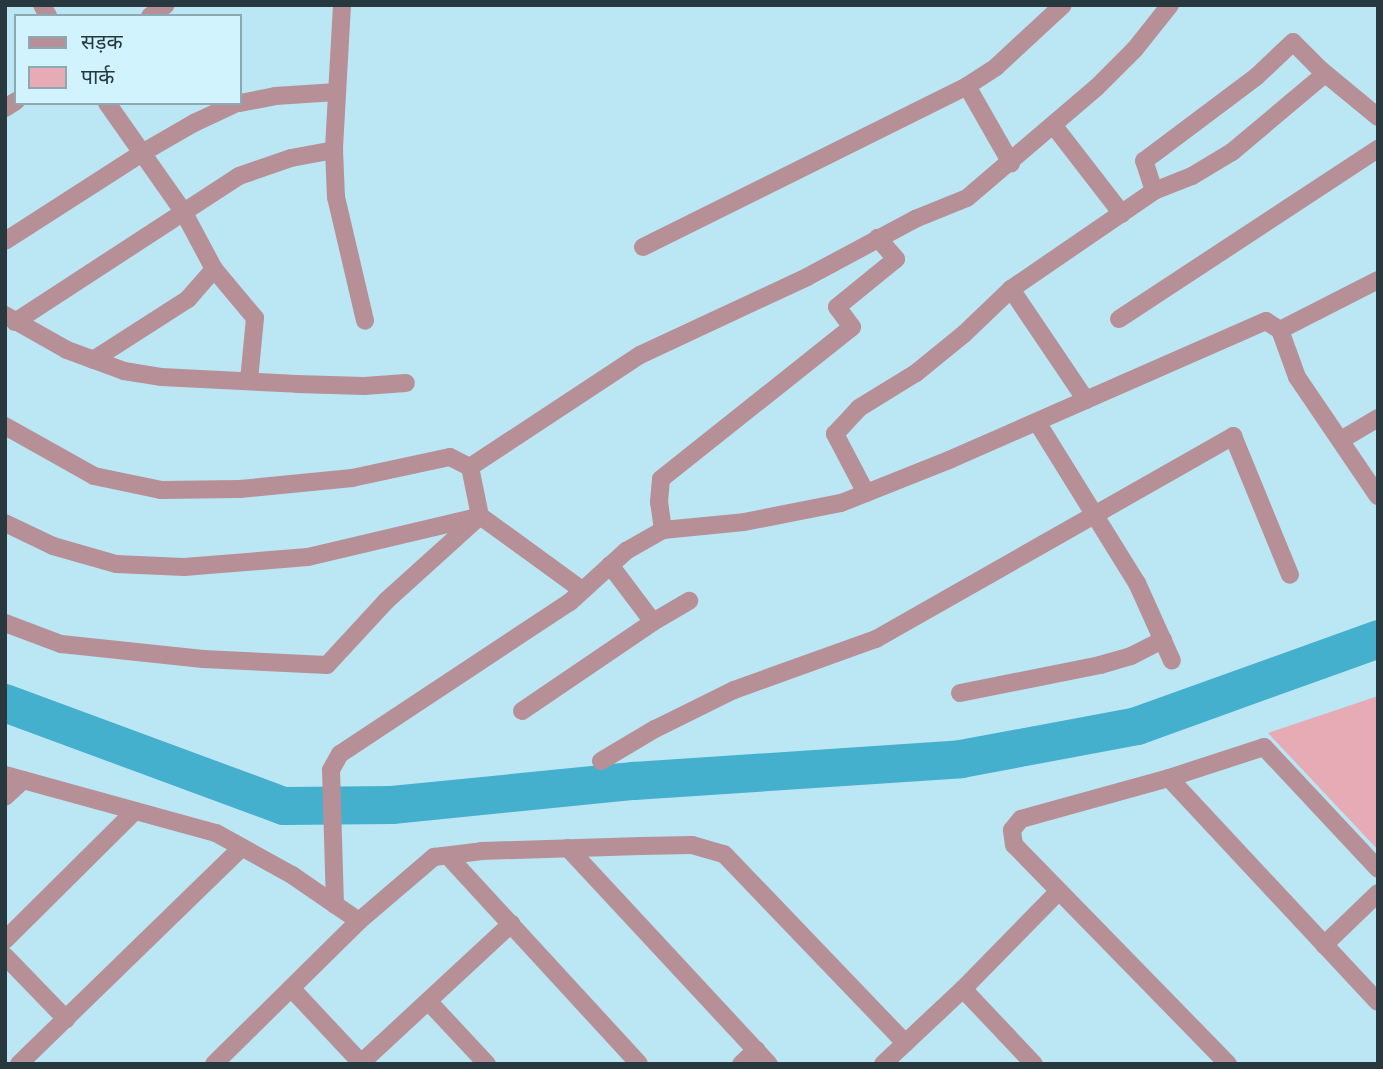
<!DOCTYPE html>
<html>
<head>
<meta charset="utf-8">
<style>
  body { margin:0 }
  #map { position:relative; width:1383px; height:1069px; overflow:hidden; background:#bbe7f5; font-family:Spectral,"Noto Sans Devanagari",serif }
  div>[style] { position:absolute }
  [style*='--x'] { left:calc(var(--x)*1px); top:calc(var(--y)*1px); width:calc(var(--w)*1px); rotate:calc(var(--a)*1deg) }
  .green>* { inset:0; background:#e7abb6 }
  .river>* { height:38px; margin:-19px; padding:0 19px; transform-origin:19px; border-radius:19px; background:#45b0ce }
  .street>* { height:18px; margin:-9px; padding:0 9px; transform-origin:9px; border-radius:9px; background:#b79097 }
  span { translate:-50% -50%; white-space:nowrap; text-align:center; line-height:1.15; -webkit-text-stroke:7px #d0f3fe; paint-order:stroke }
  .frame { position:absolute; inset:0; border:7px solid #27383e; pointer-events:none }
  .legend { position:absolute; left:14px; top:14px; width:228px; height:91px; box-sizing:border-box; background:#d0f3fe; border:2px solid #8ca8b1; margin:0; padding:9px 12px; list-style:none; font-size:21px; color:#27383e }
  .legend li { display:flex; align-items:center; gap:14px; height:35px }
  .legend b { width:35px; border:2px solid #8ca8b1 }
</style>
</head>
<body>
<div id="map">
  <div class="green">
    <i style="clip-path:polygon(1378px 696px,1378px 850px,1268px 733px)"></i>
  </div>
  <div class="river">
    <i style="--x:5;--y:703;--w:297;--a:20.3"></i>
    <i style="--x:284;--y:806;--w:108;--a:-0.5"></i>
    <i style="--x:392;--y:805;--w:243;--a:-5.7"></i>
    <i style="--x:634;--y:781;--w:328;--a:-3.8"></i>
    <i style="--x:961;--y:759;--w:179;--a:-10.6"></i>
    <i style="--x:1137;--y:726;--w:256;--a:-19.8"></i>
  </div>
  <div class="street">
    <i style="--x:42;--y:5;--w:13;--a:61"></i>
    <i style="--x:342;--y:5;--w:145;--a:93.2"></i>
    <i style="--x:334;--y:150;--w:47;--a:87.6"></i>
    <i style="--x:336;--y:197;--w:127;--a:76.8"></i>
    <i style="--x:150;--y:16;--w:19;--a:-35"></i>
    <i style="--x:967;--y:86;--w:89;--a:60.3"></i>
    <i style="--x:107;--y:103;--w:132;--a:54.9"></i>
    <i style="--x:183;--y:211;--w:66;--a:61.9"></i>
    <i style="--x:214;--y:269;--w:64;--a:50.1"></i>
    <i style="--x:255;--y:318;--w:62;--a:95.5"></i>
    <i style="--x:240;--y:103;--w:36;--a:-11"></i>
    <i style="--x:275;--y:96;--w:62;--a:-3.7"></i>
    <i style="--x:5;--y:108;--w:13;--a:-32"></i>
    <i style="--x:1054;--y:126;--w:111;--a:52.3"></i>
    <i style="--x:1154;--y:191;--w:32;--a:-108"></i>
    <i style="--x:1144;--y:161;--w:140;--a:-36.9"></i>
    <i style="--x:1256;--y:77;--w:51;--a:-43.4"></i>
    <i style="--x:1293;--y:42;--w:40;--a:45"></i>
    <i style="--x:1321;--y:70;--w:74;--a:39.5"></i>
    <i style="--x:5;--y:241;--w:163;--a:-32.7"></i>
    <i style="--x:142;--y:153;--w:60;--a:-30"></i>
    <i style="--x:194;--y:123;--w:47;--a:-24.9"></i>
    <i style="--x:643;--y:247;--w:362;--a:-26.4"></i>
    <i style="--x:967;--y:86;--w:35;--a:-33"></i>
    <i style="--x:996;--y:67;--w:91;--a:-42.8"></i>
    <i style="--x:1011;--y:289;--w:134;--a:56"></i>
    <i style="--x:5;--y:315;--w:71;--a:29.4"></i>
    <i style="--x:67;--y:350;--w:61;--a:20.2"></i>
    <i style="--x:124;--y:371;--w:37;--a:9"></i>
    <i style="--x:161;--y:377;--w:136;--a:2.9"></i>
    <i style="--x:297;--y:384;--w:67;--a:1.7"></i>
    <i style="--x:364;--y:386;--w:42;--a:-4.1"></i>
    <i style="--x:1119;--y:319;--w:310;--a:-33.3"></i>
    <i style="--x:15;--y:322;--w:267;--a:-33.1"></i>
    <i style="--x:239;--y:176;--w:55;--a:-19.1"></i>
    <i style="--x:291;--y:158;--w:44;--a:-10.5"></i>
    <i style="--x:1280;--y:330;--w:50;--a:70.1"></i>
    <i style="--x:1297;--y:377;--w:144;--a:55.8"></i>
    <i style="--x:93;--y:360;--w:113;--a:-32.7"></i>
    <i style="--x:188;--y:299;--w:40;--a:-49"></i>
    <i style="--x:1037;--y:422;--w:190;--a:58.2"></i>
    <i style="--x:1137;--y:583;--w:85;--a:65.8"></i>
    <i style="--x:5;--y:426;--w:102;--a:29.3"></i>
    <i style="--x:94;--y:476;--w:68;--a:11.8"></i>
    <i style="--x:161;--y:490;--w:79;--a:-0.7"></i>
    <i style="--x:240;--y:489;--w:113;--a:-5.6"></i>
    <i style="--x:352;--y:478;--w:100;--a:-12.1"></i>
    <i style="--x:450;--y:457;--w:22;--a:27"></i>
    <i style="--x:1341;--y:440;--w:43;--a:-30.7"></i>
    <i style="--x:866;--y:493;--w:67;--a:-117.7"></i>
    <i style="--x:835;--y:434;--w:35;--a:-47"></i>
    <i style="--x:859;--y:408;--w:67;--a:-31.6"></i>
    <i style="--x:916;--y:373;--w:63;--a:-39.2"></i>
    <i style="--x:965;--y:333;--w:64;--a:-43.7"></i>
    <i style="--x:1011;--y:289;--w:173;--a:-34.4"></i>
    <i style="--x:1154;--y:191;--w:41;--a:-21.5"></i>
    <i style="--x:1192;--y:176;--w:47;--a:-31"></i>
    <i style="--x:1232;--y:152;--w:121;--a:-40"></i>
    <i style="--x:5;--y:523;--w:53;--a:25.6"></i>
    <i style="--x:53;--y:546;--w:66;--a:15.9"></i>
    <i style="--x:116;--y:564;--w:68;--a:2.5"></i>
    <i style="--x:184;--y:567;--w:124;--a:-4.6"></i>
    <i style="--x:308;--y:557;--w:174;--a:-13.3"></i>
    <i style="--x:663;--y:530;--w:28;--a:-98"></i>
    <i style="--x:659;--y:502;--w:23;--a:-85"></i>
    <i style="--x:661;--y:479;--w:244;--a:-38.5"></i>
    <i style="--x:852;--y:327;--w:25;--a:-127"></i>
    <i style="--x:837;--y:307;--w:76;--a:-39.1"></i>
    <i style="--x:896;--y:259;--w:28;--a:-131"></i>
    <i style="--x:610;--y:565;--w:71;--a:53"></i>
    <i style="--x:582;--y:590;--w:126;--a:-144"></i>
    <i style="--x:480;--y:516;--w:50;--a:-101.5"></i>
    <i style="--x:470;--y:467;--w:204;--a:-33.4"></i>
    <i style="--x:640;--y:355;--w:184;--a:-25"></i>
    <i style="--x:807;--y:277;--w:123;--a:-28.2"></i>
    <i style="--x:915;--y:219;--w:56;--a:-22"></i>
    <i style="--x:967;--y:198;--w:170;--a:-40.5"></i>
    <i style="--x:1096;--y:88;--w:55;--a:-45"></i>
    <i style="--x:1135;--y:49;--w:56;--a:-51.5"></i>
    <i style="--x:5;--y:623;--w:60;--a:20.6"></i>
    <i style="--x:61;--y:644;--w:143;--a:6"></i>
    <i style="--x:203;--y:659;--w:124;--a:2.8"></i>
    <i style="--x:327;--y:665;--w:87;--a:-47.3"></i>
    <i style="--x:386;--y:601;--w:127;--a:-42.1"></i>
    <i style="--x:960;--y:693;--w:143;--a:-11.3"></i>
    <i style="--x:1100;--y:665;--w:32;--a:-16"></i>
    <i style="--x:1131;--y:656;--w:36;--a:-27"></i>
    <i style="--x:522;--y:711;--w:158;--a:-34.2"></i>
    <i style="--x:653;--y:622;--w:42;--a:-30.3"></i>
    <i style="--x:601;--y:761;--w:63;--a:-30.7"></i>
    <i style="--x:655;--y:729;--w:88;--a:-26.3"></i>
    <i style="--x:734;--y:690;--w:151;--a:-19.8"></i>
    <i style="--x:876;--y:639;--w:411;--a:-29.6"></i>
    <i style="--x:1233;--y:436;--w:150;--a:67.7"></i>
    <i style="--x:5;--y:775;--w:219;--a:15.4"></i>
    <i style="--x:216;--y:833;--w:87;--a:28.9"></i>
    <i style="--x:292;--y:875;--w:81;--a:34.5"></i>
    <i style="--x:1169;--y:778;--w:306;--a:47"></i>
    <i style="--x:5;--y:797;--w:25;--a:-43"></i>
    <i style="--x:568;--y:848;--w:295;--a:47.1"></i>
    <i style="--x:448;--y:856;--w:282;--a:47.4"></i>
    <i style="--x:335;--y:905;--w:135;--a:-91.7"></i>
    <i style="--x:331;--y:770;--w:18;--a:-61"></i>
    <i style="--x:340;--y:754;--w:276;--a:-33.5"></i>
    <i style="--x:570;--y:602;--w:76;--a:-42.3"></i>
    <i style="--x:626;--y:551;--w:43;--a:-29.6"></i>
    <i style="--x:663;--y:530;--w:81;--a:-5.6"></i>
    <i style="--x:744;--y:522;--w:99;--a:-11.1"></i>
    <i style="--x:841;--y:503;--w:116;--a:-21.7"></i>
    <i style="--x:949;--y:460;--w:346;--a:-23.7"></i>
    <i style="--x:1266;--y:321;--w:17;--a:33"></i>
    <i style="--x:1280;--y:330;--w:110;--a:-27"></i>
    <i style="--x:5;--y:940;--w:183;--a:-44.8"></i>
    <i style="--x:1324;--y:945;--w:75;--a:-43.9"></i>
    <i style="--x:5;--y:956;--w:88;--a:45.9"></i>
    <i style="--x:291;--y:988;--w:104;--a:46.9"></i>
    <i style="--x:963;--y:989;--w:103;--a:46.6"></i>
    <i style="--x:428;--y:1001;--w:86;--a:46.9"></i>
    <i style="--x:361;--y:1063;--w:205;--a:-42.8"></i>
    <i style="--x:19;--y:1064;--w:311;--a:-44.2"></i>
    <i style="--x:214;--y:1064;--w:204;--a:-44.6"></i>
    <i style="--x:359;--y:921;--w:99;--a:-40.5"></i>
    <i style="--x:434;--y:857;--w:48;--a:-7.1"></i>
    <i style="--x:482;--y:851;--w:159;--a:-1.8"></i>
    <i style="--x:641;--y:846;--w:51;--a:-1.1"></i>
    <i style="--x:692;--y:845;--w:33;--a:16"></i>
    <i style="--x:724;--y:854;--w:262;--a:46.2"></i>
    <i style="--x:741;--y:1064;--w:21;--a:-43"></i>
    <i style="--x:883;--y:1064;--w:110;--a:-43.2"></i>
    <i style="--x:963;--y:989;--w:136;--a:-45.6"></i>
    <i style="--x:1228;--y:1064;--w:306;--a:-134.3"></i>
    <i style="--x:1014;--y:845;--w:15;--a:-98"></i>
    <i style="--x:1012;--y:830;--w:14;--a:-51"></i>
    <i style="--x:1021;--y:819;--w:154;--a:-15.5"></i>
    <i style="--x:1169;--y:778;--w:100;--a:-18.1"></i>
    <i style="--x:1264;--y:747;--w:167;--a:46.9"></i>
  </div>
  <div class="frame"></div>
  <ul class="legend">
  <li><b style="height:9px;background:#b79097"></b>सड़क</li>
  <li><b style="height:19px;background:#e7abb6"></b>पार्क</li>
  </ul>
</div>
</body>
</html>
